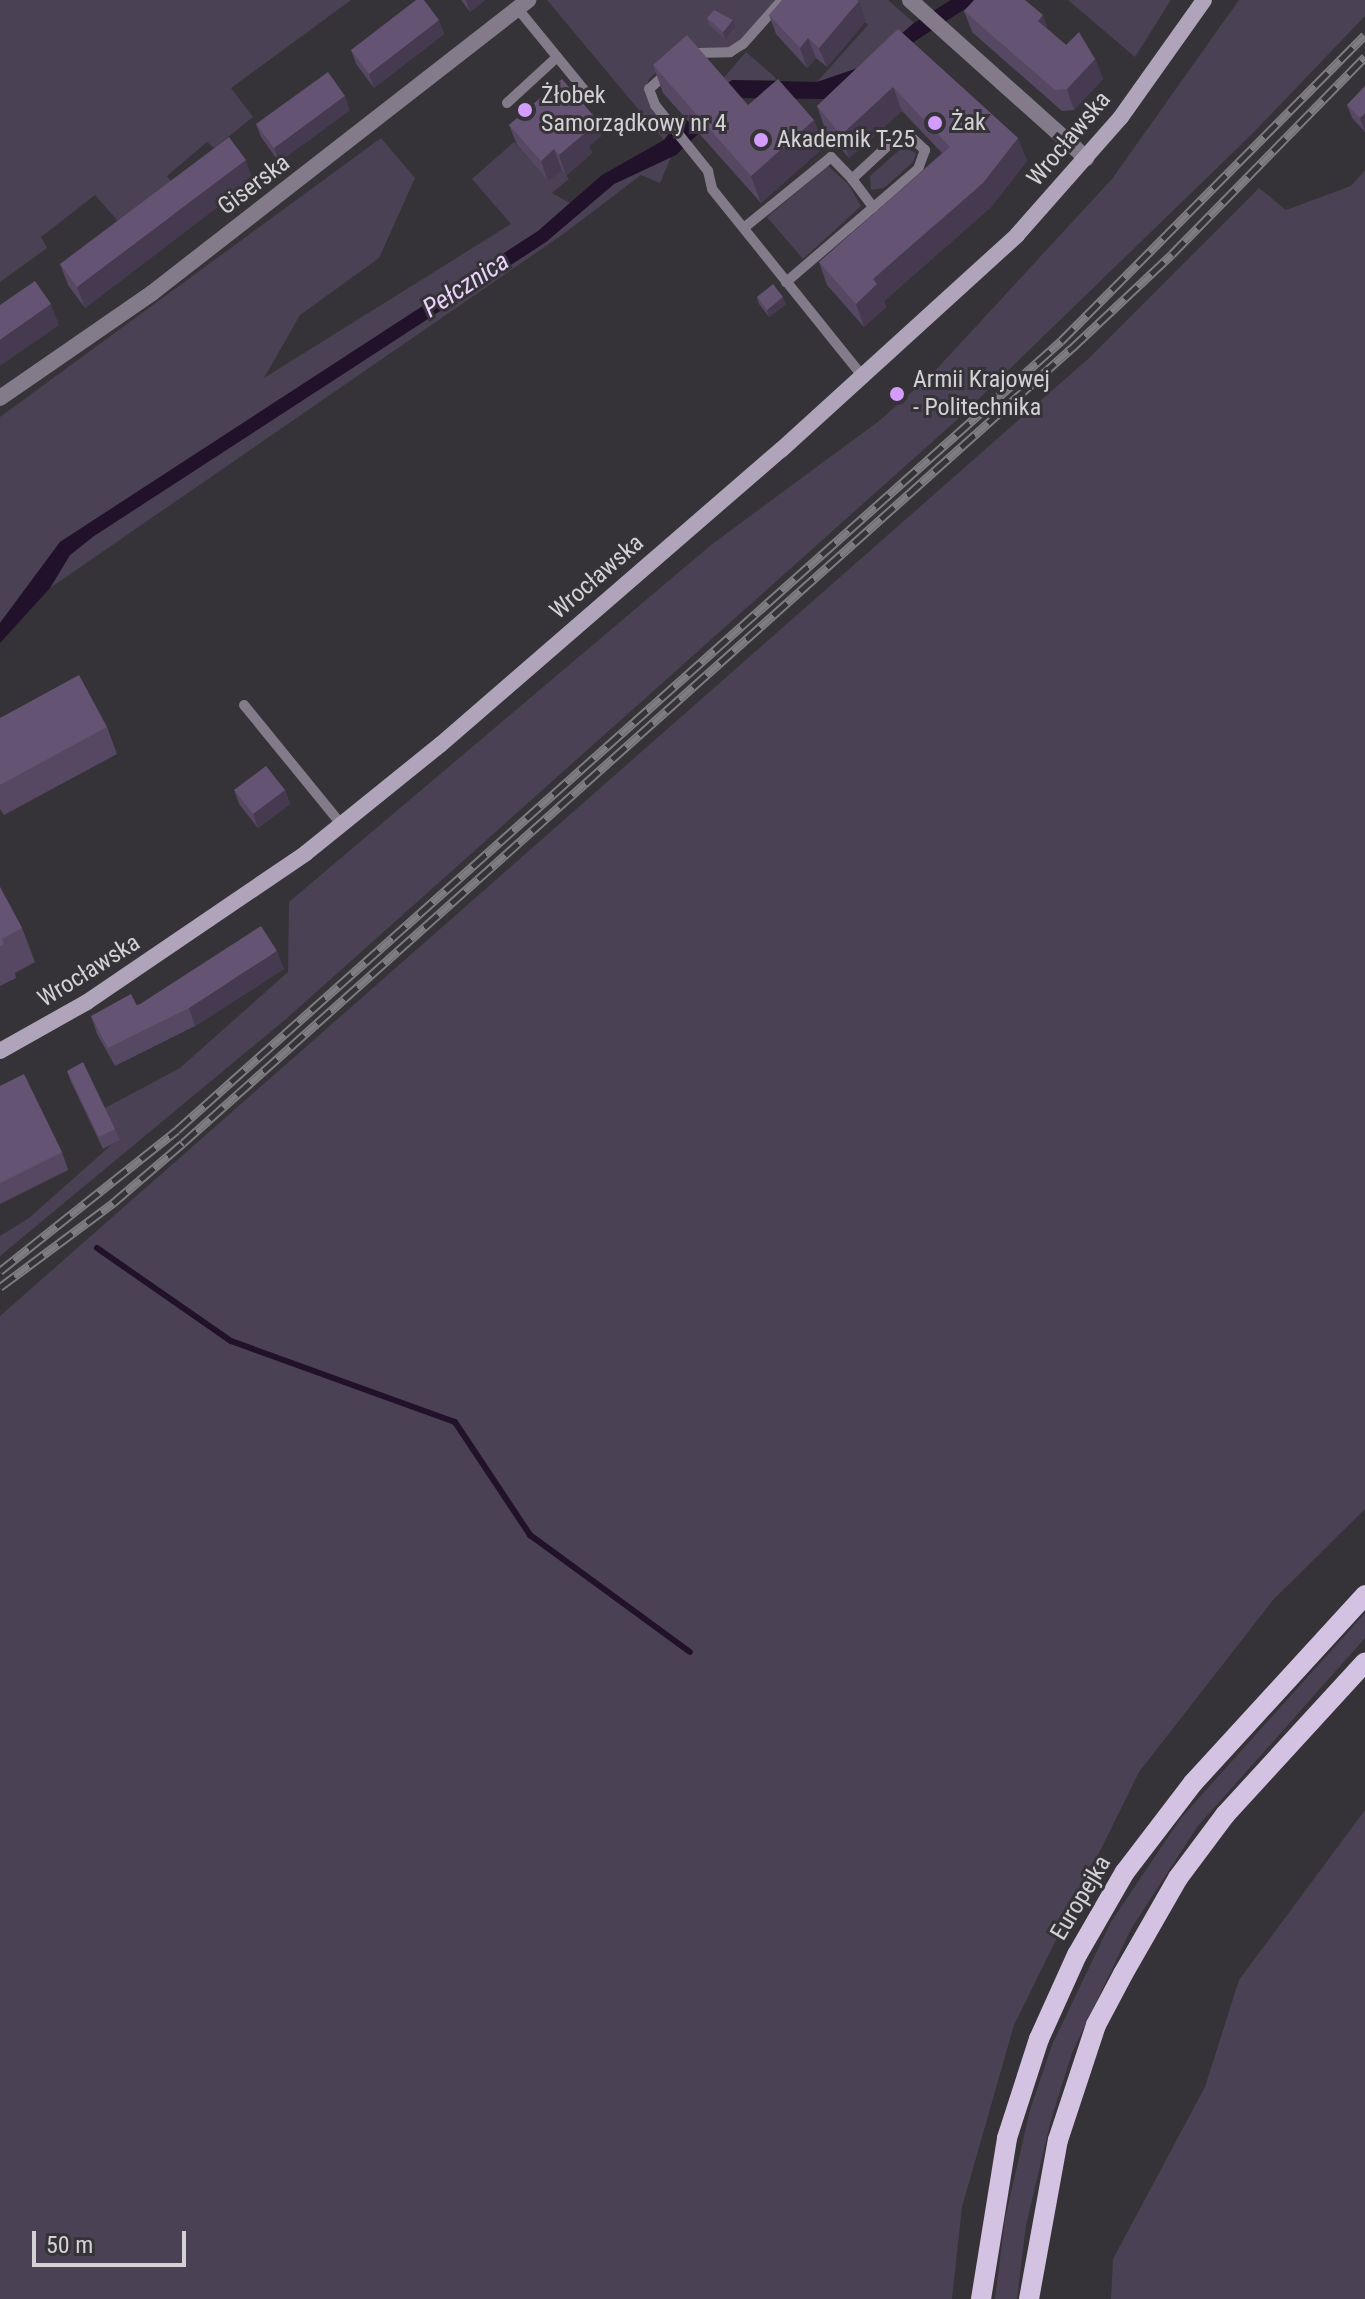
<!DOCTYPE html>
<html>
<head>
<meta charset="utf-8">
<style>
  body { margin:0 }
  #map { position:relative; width:1365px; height:2299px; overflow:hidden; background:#353337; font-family:"Roboto Condensed",sans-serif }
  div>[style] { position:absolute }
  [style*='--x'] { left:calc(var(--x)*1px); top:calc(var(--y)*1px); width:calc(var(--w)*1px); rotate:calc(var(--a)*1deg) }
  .green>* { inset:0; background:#4b4154 }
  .water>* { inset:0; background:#21112b }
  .stream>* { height:6px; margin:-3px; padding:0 3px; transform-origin:3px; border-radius:3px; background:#21112b }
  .service>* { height:10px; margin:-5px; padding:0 5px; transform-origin:5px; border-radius:5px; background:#847b8a }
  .minor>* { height:16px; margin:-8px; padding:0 8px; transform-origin:8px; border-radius:8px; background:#847b8a }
  .secondary>* { height:16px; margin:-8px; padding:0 8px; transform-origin:8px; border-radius:8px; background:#b0a4bb }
  .primary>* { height:20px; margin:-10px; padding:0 10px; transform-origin:10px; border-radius:10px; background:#d3c2e1 }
  .rail>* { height:9px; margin-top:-4.5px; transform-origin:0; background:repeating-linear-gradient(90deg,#353337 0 18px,#7e7c80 0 36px); box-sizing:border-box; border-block:2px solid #7e7c80 }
  .wall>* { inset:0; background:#564762 }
  .shaded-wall>* { inset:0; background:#463a50 }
  .building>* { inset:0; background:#645372 }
  .dots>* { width:22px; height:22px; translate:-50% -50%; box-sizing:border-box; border:4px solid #353337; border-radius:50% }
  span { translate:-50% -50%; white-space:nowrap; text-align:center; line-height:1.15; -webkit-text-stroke:6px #353337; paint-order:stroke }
  .poi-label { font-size:24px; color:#d3d1d4 }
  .left { translate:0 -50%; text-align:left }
  .street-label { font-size:24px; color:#d3d1d4 }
  .water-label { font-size:26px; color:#ead1fe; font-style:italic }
  .scale { position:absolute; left:32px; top:2231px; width:154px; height:36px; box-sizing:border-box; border:4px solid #d3d1d4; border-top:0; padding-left:10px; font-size:24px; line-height:28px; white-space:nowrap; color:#d3d1d4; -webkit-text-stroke:6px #353337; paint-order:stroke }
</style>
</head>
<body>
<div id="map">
  <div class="green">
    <i style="clip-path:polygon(0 0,351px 0,231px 88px,253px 117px,214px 148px,207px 142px,167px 176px,175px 187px,124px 228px,95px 195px,41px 237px,47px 248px,0 282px)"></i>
    <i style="clip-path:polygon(547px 0,776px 0,739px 41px,726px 48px,684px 47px,649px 79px,644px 92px,668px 133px,664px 140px)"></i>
    <i style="clip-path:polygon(841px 0,888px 0,914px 23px,864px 66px,817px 82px,868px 25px)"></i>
    <i style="clip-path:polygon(1068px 0,1171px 0,1135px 57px)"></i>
    <i style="clip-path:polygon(1239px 0,1365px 0,1365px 16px,1252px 134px,959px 418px,286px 1019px,0 1256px,0 1236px,29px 1218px,117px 1140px,105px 1108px,180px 1068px,288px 972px,289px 902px,711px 545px,879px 421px,933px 373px,1112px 179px)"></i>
    <i style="clip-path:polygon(746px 52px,776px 78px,775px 80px,732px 80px,725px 86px,721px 81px)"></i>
    <i style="clip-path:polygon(381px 138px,415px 178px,379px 258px,300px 315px,264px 378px,511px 224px,472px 179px,514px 142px,548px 181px,562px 170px,569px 179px,552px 193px,570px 203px,538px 231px,60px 542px,0 623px,0 417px)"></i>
    <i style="clip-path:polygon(903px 147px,916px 153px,913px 162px,884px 188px,871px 190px,870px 176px)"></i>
    <i style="clip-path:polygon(671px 157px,660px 183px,641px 175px,566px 232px,50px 588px,70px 555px,94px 536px,546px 242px,614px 184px)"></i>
    <i style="clip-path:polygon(828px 166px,848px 184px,861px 206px,803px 259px,767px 217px)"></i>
    <i style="clip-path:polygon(1365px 170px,1365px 1509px,1273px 1600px,1139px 1772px,1014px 2025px,962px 2207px,952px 2299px,0 2299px,0 1316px,1088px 359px,1259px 188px,1286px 210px,1351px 186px)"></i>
    <i style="clip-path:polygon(1365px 1613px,1365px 1638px,1197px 1827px,1131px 1929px,1072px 2053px,1051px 2120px,1026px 2225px,1017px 2299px,995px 2299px,1005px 2219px,1030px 2110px,1052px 2045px,1111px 1922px,1181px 1818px)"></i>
    <i style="clip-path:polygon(1365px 1810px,1365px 2299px,1111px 2299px,1113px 2259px,1205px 2087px,1239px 1980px)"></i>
  </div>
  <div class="water">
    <i style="clip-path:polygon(951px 0,979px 0,825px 99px,736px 98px,676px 155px,614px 184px,546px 242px,94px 536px,70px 555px,50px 588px,0 643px,0 623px,60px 542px,538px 231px,602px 175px,664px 140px,683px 117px,732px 80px,817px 82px,864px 66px,914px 23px)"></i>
  </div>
  <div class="stream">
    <i style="--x:97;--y:1248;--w:163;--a:34.8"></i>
    <i style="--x:231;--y:1341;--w:238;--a:19.9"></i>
    <i style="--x:455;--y:1422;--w:136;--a:56.4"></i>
    <i style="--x:530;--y:1535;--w:198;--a:36.2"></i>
  </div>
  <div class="service">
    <i style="--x:518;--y:9;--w:107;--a:50.7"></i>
    <i style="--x:691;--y:53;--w:39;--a:-1"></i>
    <i style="--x:730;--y:52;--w:15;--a:-32"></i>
    <i style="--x:743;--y:44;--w:59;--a:-48.4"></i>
    <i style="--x:667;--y:73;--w:24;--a:138"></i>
    <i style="--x:649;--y:89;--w:17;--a:69"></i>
    <i style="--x:655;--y:105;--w:85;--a:51.2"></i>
    <i style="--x:708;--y:171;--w:18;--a:77"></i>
    <i style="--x:712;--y:189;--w:243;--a:51.2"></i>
    <i style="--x:507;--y:103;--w:68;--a:-42.6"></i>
    <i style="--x:852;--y:179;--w:36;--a:53"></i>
    <i style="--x:745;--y:227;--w:111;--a:-39.1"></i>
    <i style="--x:831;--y:157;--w:30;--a:46"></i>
    <i style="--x:852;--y:179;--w:56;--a:-42.8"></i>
    <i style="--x:893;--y:141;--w:19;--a:-9"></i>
    <i style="--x:912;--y:138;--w:18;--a:43"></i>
    <i style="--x:925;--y:150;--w:20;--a:110"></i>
    <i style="--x:918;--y:169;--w:174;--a:139.4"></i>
    <i style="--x:244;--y:705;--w:155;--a:50.8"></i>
  </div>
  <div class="minor">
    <i style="--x:910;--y:0;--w:237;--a:41.9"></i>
    <i style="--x:0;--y:398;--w:185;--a:-34.6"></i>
    <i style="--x:152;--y:293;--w:477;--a:-37.9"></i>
  </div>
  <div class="secondary">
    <i style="--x:0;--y:1051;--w:100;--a:-29.4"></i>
    <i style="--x:87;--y:1002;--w:265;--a:-34.2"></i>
    <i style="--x:306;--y:853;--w:172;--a:-38.9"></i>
    <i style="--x:440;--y:745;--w:451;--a:-40.9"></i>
    <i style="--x:781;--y:450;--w:319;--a:-42.3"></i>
    <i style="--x:1017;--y:235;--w:157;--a:-48.6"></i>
    <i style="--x:1121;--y:117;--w:143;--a:-54.6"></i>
  </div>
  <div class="primary">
    <i style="--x:981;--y:2299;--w:163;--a:-80.8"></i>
    <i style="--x:1007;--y:2138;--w:104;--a:-72.1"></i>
    <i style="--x:1039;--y:2039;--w:92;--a:-65.7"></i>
    <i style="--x:1077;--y:1955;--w:96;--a:-60"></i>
    <i style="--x:1125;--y:1872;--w:112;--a:-52.6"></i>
    <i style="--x:1193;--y:1783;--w:255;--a:-47.5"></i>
    <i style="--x:1029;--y:2299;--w:162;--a:-79.7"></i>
    <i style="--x:1058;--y:2140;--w:121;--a:-71.7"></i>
    <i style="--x:1096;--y:2025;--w:58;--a:-62.1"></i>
    <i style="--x:1123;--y:1974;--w:111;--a:-60.2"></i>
    <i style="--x:1178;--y:1878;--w:79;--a:-53.3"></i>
    <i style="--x:1225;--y:1815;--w:207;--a:-47.5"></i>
  </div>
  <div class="rail">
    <i style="--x:0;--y:1271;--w:226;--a:-38.5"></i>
    <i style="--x:177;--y:1130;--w:1185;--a:-41.75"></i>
    <i style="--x:1061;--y:341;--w:431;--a:-45.2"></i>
    <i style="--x:0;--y:1287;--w:141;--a:-36.6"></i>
    <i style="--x:113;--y:1203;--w:92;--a:-40.6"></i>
    <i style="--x:183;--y:1143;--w:1193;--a:-41.81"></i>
    <i style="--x:1072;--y:348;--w:137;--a:-43.2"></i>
    <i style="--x:1172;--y:254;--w:276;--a:-45.6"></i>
  </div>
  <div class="wall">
    <i style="clip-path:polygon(461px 0,485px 0,470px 12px)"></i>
    <i style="clip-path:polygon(964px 11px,1048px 29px,1066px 45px,1095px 59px,1103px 79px,1074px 110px,1062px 111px,972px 32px)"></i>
    <i style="clip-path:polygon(769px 15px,866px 21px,827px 67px,816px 58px,807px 68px,776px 34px)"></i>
    <i style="clip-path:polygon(707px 18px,735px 27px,725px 39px,709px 25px)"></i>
    <i style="clip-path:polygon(439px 20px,444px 34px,374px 88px,356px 64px,351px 50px)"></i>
    <i style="clip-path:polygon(898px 29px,1018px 138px,1027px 161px,991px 207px,884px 301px,886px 307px,864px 327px,827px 285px,819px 262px,942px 153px,902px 111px,849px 158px,825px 129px,817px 106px)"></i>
    <i style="clip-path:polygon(653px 65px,748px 105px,814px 120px,824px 147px,761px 203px,663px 93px)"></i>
    <i style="clip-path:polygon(1365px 86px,1365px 132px,1352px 118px,1347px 105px)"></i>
    <i style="clip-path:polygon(350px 110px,279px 162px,261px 137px,256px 124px)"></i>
    <i style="clip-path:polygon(593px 115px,601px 136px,589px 146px,592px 153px,566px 176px,562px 170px,548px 181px,517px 145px,509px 125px)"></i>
    <i style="clip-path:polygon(253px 180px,85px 308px,68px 285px,60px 264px)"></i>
    <i style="clip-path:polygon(757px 297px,786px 304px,769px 317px,759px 304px)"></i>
    <i style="clip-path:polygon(0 718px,107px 727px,117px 754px,4px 815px,0 809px)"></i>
    <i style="clip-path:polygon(234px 790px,285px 790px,290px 804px,258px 828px,239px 804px)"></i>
    <i style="clip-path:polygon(0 887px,22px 928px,35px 962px,15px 973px,16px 978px,0 986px)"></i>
    <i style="clip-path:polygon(284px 969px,195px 1026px,115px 1066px,97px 1034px,91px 1016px)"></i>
    <i style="clip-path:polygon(67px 1071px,115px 1129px,120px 1140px,103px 1149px,71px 1082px)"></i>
    <i style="clip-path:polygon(0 1086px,62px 1152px,68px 1170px,0 1204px)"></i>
  </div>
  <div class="shaded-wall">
    <i style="clip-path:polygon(466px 0,485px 0,470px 12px)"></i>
    <i style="clip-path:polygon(859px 1px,866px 21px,827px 67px,819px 48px)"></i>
    <i style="clip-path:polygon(1043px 15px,1050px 36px,1038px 21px)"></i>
    <i style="clip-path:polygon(439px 20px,444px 34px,374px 88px,369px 74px)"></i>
    <i style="clip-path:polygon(733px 20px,735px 27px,725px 39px,723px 32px)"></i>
    <i style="clip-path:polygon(808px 38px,816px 58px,807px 68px,800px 48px)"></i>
    <i style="clip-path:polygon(1095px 59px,1103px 79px,1074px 110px,1067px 89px)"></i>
    <i style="clip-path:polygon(893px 87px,902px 111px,849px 158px,841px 135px)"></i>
    <i style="clip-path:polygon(345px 96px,350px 110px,279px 162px,274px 148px)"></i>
    <i style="clip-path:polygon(1365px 113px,1365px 132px,1360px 118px)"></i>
    <i style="clip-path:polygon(593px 115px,601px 136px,589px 146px,592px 153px,566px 176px,559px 155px,580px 127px)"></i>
    <i style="clip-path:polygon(814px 120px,824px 147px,761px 203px,751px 176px)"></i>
    <i style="clip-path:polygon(1018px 138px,1027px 161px,991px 207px,884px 301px,886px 307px,864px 327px,856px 304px,873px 279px)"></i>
    <i style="clip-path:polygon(554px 149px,562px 170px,548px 181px,541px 161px)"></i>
    <i style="clip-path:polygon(246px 160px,253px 180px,85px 308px,77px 287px)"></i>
    <i style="clip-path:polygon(783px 297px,786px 304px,769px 317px,767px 310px)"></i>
    <i style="clip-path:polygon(51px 304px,59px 325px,0 366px,0 340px)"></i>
    <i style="clip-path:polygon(285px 790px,290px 804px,258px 828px,253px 814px)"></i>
    <i style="clip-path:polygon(277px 951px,284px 969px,195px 1026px,189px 1008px)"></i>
  </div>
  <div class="building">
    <i style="clip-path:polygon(416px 0,424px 0,439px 20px,369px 74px,351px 50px)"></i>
    <i style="clip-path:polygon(782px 0,857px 0,859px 1px,819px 48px,808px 38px,800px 48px,769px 15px)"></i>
    <i style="clip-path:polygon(974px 0,1025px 0,1043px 15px,1038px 21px,1066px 45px,1079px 32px,1095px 59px,1067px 89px,1055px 90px,964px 11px)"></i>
    <i style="clip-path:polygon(714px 10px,733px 20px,723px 32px,707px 18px)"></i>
    <i style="clip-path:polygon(898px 29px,1018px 138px,983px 183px,873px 279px,877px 284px,856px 304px,819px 262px,950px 147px,893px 87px,841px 135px,817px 106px)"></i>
    <i style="clip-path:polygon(687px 35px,748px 105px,778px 79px,814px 120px,751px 176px,653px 65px)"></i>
    <i style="clip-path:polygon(328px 72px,345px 96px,274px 148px,256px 124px)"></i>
    <i style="clip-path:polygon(562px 79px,593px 115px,580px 127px,585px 133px,559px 155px,554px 149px,541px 161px,509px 125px)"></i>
    <i style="clip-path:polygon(1365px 86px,1365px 113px,1360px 118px,1347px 105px)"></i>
    <i style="clip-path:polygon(229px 137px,246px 160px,77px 287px,60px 264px)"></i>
    <i style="clip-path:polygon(35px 281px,51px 304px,0 340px,0 305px)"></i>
    <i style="clip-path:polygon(773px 284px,783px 297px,767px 310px,757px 297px)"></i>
    <i style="clip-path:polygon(79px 675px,107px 727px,0 785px,0 718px)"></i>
    <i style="clip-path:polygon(266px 766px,285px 790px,253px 814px,234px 790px)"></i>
    <i style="clip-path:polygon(0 887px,22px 928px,2px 939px,4px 944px,0 946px)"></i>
    <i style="clip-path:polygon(261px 926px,277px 951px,189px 1008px,108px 1048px,91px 1016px,131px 994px,137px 1006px)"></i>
    <i style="clip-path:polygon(83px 1062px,115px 1129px,99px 1137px,67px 1071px)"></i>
    <i style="clip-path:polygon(24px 1074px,62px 1152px,0 1183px,0 1086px)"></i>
  </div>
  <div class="dots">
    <i style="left:525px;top:110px;background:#d49cfc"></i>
    <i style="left:935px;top:123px;background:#d49cfc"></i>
    <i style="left:761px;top:140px;background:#d49cfc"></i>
    <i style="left:897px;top:394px;background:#d49cfc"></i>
  </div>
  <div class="poi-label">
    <span class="left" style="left:541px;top:110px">Żłobek<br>Samorządkowy nr 4</span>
    <span class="left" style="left:951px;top:123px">Żak</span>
    <span class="left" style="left:777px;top:140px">Akademik T-25</span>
    <span class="left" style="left:913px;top:394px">Armii Krajowej<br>- Politechnika</span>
  </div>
  <div class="street-label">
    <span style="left:1069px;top:139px;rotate:-50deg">Wrocławska</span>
    <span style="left:254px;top:185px;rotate:-37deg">Giserska</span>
    <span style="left:597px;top:577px;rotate:-41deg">Wrocławska</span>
    <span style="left:89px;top:971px;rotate:-32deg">Wrocławska</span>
    <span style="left:1081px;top:1898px;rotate:-59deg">Europejka</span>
  </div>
  <div class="water-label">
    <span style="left:466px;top:285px;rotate:-33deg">Pełcznica</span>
  </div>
  <div class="scale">50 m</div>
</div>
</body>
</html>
